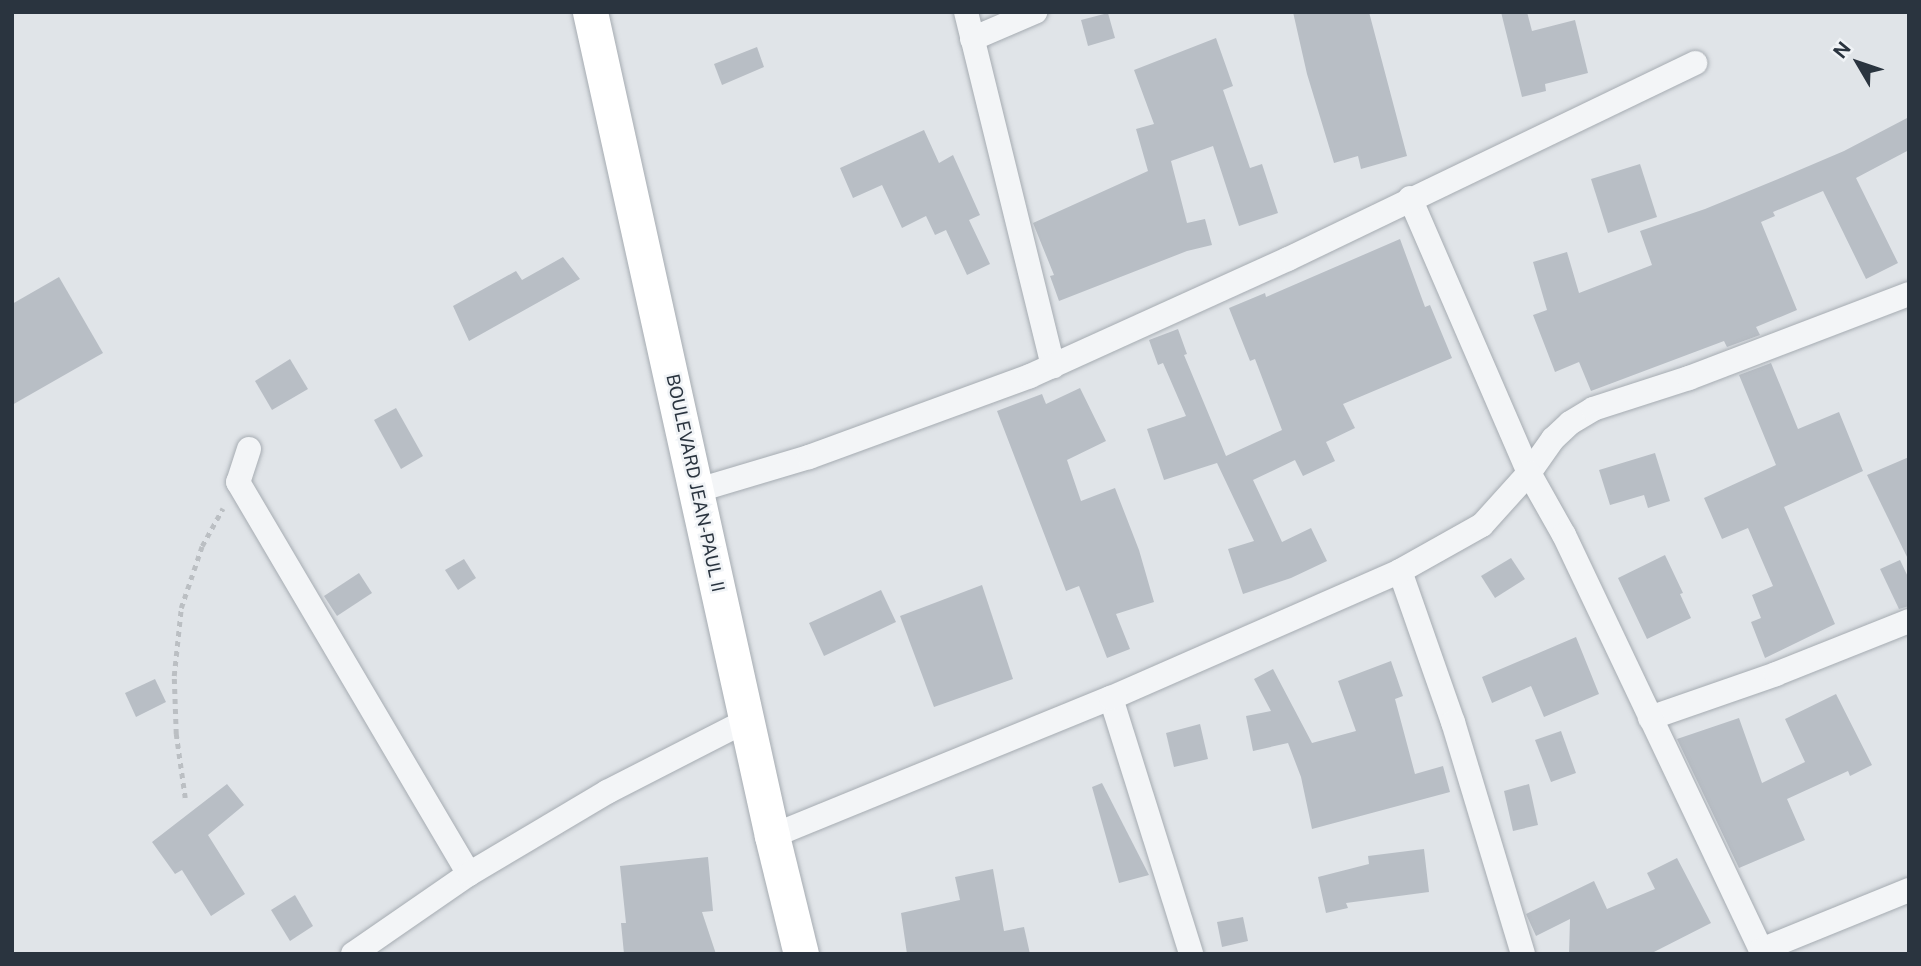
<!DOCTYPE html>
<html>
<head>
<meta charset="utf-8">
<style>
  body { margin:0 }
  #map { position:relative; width:1921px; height:966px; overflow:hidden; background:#e0e4e8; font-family:"Public Sans",sans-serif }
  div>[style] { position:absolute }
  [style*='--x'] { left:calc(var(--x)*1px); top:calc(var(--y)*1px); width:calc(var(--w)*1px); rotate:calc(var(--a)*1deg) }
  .building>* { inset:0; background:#b8bec5 }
  .path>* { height:4.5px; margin-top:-2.25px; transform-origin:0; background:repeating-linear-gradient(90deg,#bbbfc3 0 5px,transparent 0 10px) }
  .roads { filter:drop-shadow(0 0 2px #a6acb2) drop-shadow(0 0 2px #a6acb2) }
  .minor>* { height:24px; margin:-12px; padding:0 12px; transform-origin:12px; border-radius:12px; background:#f3f5f7 }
  .secondary>* { height:35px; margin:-17.5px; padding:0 17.5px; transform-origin:17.5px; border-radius:17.5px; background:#fff }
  span { translate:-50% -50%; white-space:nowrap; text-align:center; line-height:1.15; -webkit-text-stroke:5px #f0f3f6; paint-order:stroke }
  .street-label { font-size:18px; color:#2a343f }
  .frame { position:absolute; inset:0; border:14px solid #2a343f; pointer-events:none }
  .north { position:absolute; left:1823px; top:28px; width:70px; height:70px; -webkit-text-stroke:5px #f0f3f6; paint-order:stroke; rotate:309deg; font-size:19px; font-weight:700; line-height:28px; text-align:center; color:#2a343f }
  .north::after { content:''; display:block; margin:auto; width:24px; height:32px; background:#2a343f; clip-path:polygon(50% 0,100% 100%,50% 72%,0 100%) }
</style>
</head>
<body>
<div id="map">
  <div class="building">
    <i style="clip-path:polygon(1293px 12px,1369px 12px,1407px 156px,1361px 169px,1358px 156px,1334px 163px,1307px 74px)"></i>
    <i style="clip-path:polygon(1501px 12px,1527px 12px,1532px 31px,1575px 20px,1588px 73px,1545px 84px,1546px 91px,1522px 97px)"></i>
    <i style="clip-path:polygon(1108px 13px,1115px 38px,1088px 46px,1081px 20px)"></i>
    <i style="clip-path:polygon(1216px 38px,1233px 86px,1223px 90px,1250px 168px,1262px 164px,1278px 213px,1239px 226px,1213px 146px,1171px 161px,1187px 223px,1205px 219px,1212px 245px,1187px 251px,1059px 301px,1050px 276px,1054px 275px,1033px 223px,1148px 171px,1136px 129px,1154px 124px,1134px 70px)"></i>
    <i style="clip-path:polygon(757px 47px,764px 67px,722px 85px,714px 64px)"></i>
    <i style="clip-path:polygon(1909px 117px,1909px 150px,1856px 178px,1898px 263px,1866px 279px,1823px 191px,1773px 212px,1775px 216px,1761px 222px,1797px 310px,1756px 327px,1760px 335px,1727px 347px,1724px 341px,1591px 391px,1579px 362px,1555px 372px,1533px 315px,1547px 310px,1533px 262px,1567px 252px,1579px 293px,1652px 265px,1640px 231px,1705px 209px,1783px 177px,1844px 151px)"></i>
    <i style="clip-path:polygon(924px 130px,939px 163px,953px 155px,980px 215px,969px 220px,990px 264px,967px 275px,946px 230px,935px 235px,926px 216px,902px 228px,882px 185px,853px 198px,840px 168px)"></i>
    <i style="clip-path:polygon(1640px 164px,1657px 217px,1608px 233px,1591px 179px)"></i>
    <i style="clip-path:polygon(1400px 239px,1425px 307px,1430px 305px,1452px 358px,1343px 404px,1355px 428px,1326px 442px,1335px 461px,1303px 476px,1295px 460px,1253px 480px,1282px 542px,1311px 528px,1327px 561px,1291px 578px,1243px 594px,1228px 549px,1254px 541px,1217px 463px,1164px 480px,1147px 429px,1186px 416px,1163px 363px,1158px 365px,1149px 340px,1178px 329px,1187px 354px,1184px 355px,1226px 456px,1282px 430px,1255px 359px,1250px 361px,1229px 308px,1265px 293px,1266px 297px)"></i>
    <i style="clip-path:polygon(563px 257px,580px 279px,469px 341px,453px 306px,516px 271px,522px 280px)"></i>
    <i style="clip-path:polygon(59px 277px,103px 353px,12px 405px,12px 304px)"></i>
    <i style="clip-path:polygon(290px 359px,308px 389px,272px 410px,255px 381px)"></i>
    <i style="clip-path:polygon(1771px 363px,1798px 429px,1839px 412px,1863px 471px,1784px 507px,1835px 624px,1765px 658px,1751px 622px,1761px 618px,1752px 595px,1773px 586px,1748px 528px,1722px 539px,1704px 498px,1776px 465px,1739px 375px)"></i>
    <i style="clip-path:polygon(1080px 388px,1106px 441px,1067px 460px,1081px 501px,1115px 488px,1139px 550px,1154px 602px,1116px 614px,1130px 649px,1107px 658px,1079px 586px,1066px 591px,997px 411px,1042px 394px,1046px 404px)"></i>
    <i style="clip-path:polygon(396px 408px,423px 456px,401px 469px,374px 420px)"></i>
    <i style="clip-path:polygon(1655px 453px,1670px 501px,1648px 508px,1644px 495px,1610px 505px,1599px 470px)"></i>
    <i style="clip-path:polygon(1909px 457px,1909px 561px,1867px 475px)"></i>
    <i style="clip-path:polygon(1665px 555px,1683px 593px,1680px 594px,1691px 618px,1647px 639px,1618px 578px)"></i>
    <i style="clip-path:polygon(1511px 558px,1525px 579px,1495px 598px,1481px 576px)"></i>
    <i style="clip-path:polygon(464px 559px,476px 578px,458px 590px,445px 570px)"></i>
    <i style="clip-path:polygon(1900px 560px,1909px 579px,1909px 606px,1899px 609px,1880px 569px)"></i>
    <i style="clip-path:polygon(359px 573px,372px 593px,337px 616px,324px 596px)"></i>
    <i style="clip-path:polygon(982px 585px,1013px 679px,934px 707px,900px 616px)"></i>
    <i style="clip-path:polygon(881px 590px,896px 622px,824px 656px,809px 623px)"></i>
    <i style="clip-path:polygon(1576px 637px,1599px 694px,1544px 717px,1531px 686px,1492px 703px,1482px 677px)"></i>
    <i style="clip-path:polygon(1391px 661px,1403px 696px,1395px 699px,1415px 774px,1443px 766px,1450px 792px,1312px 829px,1301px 777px,1288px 743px,1253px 751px,1246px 716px,1271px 711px,1254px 679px,1273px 669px,1312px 743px,1356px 731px,1338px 681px)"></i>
    <i style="clip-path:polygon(155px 679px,166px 702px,136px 717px,125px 693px)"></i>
    <i style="clip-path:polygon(1836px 694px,1872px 765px,1850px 776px,1848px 771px,1787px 799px,1805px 840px,1739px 868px,1677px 739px,1739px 718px,1762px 783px,1805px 762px,1785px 719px)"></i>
    <i style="clip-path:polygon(1200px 724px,1208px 759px,1174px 767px,1166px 733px)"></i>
    <i style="clip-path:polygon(1561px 731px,1576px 773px,1551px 782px,1535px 740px)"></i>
    <i style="clip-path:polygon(1102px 783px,1149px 875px,1119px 883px,1092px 787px)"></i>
    <i style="clip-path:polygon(227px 784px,244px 805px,208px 835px,245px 894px,211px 916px,182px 870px,175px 874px,152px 842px)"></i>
    <i style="clip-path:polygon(1529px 784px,1538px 825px,1513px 831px,1504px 791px)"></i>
    <i style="clip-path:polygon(1424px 849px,1429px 892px,1346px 903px,1348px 908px,1326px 913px,1318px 877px,1369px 864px,1368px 856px)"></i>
    <i style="clip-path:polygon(708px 857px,713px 911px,702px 912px,716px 954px,624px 954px,621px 923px,626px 923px,620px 866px)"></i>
    <i style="clip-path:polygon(1677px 858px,1711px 923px,1650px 954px,1569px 954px,1570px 919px,1536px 936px,1526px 914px,1594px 881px,1607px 909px,1655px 889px,1647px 873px)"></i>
    <i style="clip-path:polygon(993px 869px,1004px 931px,1024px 927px,1030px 954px,907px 954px,901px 913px,960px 900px,955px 877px)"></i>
    <i style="clip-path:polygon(295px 895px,313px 926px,290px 941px,271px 910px)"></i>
    <i style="clip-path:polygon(1243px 917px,1248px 941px,1222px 947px,1217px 922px)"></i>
  </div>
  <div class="path">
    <i style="--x:185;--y:798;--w:65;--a:-98"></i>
    <i style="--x:176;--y:734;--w:58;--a:-92"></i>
    <i style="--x:174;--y:676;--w:68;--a:-84.1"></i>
    <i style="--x:181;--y:608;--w:65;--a:-71.3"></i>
    <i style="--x:202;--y:546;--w:43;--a:-61.1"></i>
  </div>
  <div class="roads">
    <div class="minor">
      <i style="--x:966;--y:12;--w:365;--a:76.2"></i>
      <i style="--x:972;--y:39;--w:69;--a:-23.2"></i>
      <i style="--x:1410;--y:198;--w:300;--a:66.6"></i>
      <i style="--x:249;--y:449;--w:35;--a:108"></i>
      <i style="--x:238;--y:482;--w:455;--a:59.5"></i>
      <i style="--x:1529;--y:473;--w:42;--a:-54.8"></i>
      <i style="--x:1553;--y:439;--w:23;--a:-43"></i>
      <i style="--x:1570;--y:423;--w:27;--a:-31"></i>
      <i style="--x:1593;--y:409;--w:101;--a:-17.9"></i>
      <i style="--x:1689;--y:378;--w:235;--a:-20.9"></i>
      <i style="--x:698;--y:490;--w:116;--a:-16.6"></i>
      <i style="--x:809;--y:457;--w:235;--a:-20.1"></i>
      <i style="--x:1030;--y:376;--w:283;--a:-24.4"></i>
      <i style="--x:1288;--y:259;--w:452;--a:-25.7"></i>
      <i style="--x:1400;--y:571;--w:160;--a:70.7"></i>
      <i style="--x:1453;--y:722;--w:242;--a:73.2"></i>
      <i style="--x:1111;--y:698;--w:268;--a:72.6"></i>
      <i style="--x:1650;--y:718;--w:133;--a:-19.2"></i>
      <i style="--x:1776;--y:674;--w:143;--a:-21.7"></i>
      <i style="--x:772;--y:836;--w:366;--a:-22.2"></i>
      <i style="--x:1111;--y:698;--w:316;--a:-23.7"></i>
      <i style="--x:1400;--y:571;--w:94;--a:-29.3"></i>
      <i style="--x:1482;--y:525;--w:70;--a:-47.9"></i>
      <i style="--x:1529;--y:473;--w:71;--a:60.6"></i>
      <i style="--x:1564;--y:535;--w:464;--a:64.6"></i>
      <i style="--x:1761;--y:950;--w:160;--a:-22.1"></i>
      <i style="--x:353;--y:954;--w:141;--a:-34.6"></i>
      <i style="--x:469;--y:874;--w:161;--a:-30.7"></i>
      <i style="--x:607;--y:792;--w:156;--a:-27.1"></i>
    </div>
    <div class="secondary">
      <i style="--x:590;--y:12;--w:844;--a:77.54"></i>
      <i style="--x:772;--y:836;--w:122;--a:76.2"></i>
    </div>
  </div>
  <div class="street-label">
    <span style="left:695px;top:483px;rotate:78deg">BOULEVARD JEAN-PAUL II</span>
  </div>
  <div class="frame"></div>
  <div class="north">N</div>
</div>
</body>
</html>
